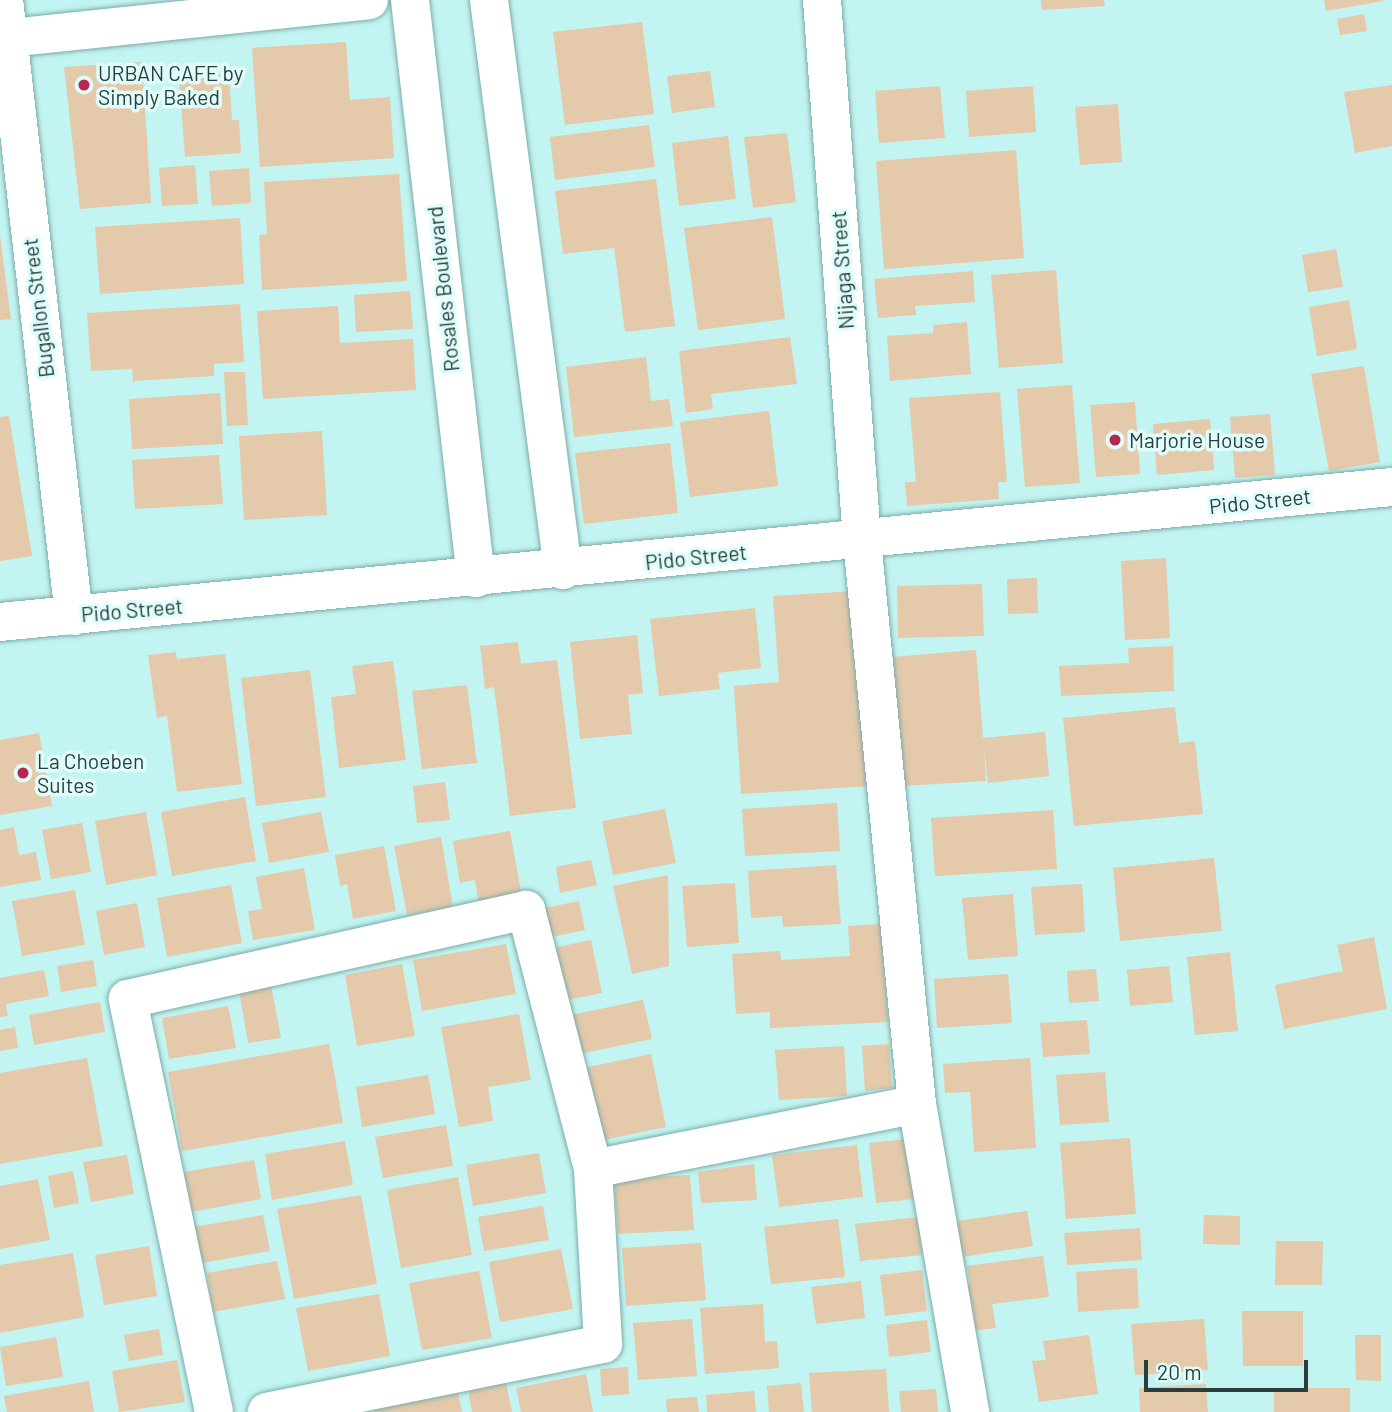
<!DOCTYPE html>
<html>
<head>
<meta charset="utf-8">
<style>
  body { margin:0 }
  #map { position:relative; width:1392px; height:1412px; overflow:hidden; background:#c2f4f1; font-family:Barlow,sans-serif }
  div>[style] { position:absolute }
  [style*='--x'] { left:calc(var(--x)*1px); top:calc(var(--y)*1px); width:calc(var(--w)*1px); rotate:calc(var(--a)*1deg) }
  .building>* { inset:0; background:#e4c9aa }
  .roads { filter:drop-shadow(0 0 2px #7caca9) drop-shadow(0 0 2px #7caca9) }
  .minor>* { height:38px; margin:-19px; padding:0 19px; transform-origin:19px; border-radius:19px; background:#fff }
  .dots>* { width:19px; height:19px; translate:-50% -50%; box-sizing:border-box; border:4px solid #e0fdfb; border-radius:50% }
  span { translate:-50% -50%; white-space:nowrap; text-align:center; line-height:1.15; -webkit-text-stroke:7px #e0fdfb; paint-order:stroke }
  .poi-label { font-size:21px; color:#2a3e3d }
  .left { translate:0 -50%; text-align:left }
  .street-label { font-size:21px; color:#2a3e3d }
  .scale { position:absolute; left:1144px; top:1360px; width:164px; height:32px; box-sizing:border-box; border:4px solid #2a3e3d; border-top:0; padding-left:9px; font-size:21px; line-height:24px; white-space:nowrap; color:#2a3e3d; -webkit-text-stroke:5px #e0fdfb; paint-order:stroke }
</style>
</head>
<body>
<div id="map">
  <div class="building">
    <i style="clip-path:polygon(1041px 0,1104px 0,1105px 6px,1042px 10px)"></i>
    <i style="clip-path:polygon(1324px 0,1383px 0,1383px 1px,1326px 11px)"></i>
    <i style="clip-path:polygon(1364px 14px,1367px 31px,1340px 35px,1337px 19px)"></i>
    <i style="clip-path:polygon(642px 22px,654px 114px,565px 125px,553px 32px)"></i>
    <i style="clip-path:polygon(346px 42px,350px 100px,390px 97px,394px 158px,260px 167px,252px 48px)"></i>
    <i style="clip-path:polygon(142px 62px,151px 203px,80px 209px,64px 67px)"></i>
    <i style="clip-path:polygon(710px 71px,715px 107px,672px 113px,667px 76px)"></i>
    <i style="clip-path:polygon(229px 74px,232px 120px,239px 120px,241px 153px,185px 157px,179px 77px)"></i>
    <i style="clip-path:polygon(1392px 85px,1392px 146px,1355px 153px,1344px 92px)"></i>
    <i style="clip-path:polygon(940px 86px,945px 138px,879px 143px,875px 91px)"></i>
    <i style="clip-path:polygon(1033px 86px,1036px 132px,969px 137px,966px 91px)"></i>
    <i style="clip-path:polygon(1118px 104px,1122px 162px,1080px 165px,1075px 107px)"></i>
    <i style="clip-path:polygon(649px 125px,655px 167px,555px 180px,550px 137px)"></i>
    <i style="clip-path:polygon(787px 133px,796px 202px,753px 208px,744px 137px)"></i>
    <i style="clip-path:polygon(728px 136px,736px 199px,679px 206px,672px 143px)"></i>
    <i style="clip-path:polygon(1016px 150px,1024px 258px,884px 269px,876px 161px)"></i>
    <i style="clip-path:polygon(195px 165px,198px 204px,162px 206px,159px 168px)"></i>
    <i style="clip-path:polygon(249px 168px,251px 203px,212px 206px,209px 171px)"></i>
    <i style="clip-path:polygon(399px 174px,407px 281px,262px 290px,259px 235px,267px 234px,264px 182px)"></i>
    <i style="clip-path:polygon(656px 179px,675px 326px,625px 332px,614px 248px,563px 254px,555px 191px)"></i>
    <i style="clip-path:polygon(772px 217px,785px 319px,698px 330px,684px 228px)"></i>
    <i style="clip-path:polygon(240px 218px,244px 284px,100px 294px,95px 227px)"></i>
    <i style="clip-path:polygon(0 235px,11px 319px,0 320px)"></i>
    <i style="clip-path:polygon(1336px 249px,1343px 287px,1308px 292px,1302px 255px)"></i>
    <i style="clip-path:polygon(1056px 270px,1063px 363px,999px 368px,991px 275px)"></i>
    <i style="clip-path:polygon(973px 271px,975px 302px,915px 306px,916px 315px,878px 318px,874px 279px)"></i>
    <i style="clip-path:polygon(410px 291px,413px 329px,356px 332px,354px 295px)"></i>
    <i style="clip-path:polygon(1349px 300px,1357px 349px,1317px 356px,1309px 307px)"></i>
    <i style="clip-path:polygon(240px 304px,244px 362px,214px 364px,214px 376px,133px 381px,132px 369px,91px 371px,87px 313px)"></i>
    <i style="clip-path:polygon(338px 306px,340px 343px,413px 339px,416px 390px,263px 399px,257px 311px)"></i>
    <i style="clip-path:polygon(967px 322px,971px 374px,890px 381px,887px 336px,933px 333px,933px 325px)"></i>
    <i style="clip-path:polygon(790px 337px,797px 384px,711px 394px,713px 409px,686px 413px,679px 351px)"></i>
    <i style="clip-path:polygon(646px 357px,651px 401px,669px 399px,673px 426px,574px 437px,566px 367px)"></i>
    <i style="clip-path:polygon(1364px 366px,1380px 462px,1329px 471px,1311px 374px)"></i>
    <i style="clip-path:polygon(224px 372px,245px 372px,248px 425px,227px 426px)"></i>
    <i style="clip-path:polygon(1072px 385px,1080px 483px,1025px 487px,1017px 389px)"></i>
    <i style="clip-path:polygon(1000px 392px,1007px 482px,998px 482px,999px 499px,907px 506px,905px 482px,916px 482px,909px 398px)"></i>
    <i style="clip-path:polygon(220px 393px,223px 444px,132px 449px,129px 399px)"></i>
    <i style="clip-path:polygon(1135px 402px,1140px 474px,1096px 477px,1090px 405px)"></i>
    <i style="clip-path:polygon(769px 411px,778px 486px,690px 497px,680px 422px)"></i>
    <i style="clip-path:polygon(1270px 414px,1275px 475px,1235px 478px,1230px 417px)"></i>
    <i style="clip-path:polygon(9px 416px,32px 556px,0 561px,0 417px)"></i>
    <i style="clip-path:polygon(1210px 419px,1214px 470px,1157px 475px,1153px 424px)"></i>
    <i style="clip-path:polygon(322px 431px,327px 515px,244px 520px,239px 436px)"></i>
    <i style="clip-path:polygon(670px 443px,678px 513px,584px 524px,575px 453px)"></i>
    <i style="clip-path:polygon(219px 455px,223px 504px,135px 509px,132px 460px)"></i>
    <i style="clip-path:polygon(1166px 558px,1170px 638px,1125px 640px,1121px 561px)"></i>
    <i style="clip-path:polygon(1037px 578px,1038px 613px,1008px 614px,1007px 579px)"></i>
    <i style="clip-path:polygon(982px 584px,984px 636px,898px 638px,897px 586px)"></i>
    <i style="clip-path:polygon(855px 591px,870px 786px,741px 794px,734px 686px,779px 682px,773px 596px)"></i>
    <i style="clip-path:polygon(755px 608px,761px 668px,718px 673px,720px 689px,659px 696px,650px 619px)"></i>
    <i style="clip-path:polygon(637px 635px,643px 693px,628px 695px,632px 734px,580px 739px,570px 642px)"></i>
    <i style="clip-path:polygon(518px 642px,521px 664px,557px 660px,576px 808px,510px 816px,494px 687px,485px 689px,480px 646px)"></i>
    <i style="clip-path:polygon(1173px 646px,1174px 691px,1061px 696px,1059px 666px,1129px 663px,1128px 648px)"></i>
    <i style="clip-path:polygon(976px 650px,983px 738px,1045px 732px,1049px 776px,988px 783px,984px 749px,986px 781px,902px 786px,892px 657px)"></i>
    <i style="clip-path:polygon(176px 652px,177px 659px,225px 654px,242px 784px,177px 792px,167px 716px,157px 718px,148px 655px)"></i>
    <i style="clip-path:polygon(393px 661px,406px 760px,339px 768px,331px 697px,356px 694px,352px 666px)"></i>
    <i style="clip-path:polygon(310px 670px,326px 797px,256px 806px,241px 678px)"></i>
    <i style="clip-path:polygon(467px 685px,477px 763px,422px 769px,412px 691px)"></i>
    <i style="clip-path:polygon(1175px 707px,1179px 743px,1195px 741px,1203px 814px,1074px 826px,1063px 718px)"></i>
    <i style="clip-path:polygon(39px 733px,52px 806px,0 815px,0 740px)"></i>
    <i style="clip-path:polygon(445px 782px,450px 820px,417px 823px,413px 786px)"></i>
    <i style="clip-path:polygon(245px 797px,256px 861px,172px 876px,161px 812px)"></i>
    <i style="clip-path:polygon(837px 803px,840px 851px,745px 856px,742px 809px)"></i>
    <i style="clip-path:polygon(665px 809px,676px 863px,613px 875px,602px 821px)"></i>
    <i style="clip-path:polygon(1053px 810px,1057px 869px,935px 876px,931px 818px)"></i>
    <i style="clip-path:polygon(146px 812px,157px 875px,106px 885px,95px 821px)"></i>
    <i style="clip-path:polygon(321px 812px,329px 852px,269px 863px,262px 823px)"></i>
    <i style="clip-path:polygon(82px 823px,91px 872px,51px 879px,42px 830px)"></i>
    <i style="clip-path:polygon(14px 827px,19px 855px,36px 852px,41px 880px,0 887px,0 830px)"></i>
    <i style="clip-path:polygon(510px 831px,522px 897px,479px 905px,475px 880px,460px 883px,453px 841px)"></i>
    <i style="clip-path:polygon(441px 837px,453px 907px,407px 915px,394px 846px)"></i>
    <i style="clip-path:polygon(384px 846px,396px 911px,353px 919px,347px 884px,340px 886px,335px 855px)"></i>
    <i style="clip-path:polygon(1214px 858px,1222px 931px,1120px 941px,1113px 868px)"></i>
    <i style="clip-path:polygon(591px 860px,597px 885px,560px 893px,556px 867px)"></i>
    <i style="clip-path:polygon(836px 865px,841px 924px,783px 927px,782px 916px,751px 918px,748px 871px)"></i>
    <i style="clip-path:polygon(304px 868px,315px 930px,253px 940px,248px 911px,262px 909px,256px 877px)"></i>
    <i style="clip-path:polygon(668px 875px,669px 966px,632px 974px,613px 886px)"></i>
    <i style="clip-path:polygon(735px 883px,739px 943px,687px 947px,682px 886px)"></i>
    <i style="clip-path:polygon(1082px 884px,1085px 932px,1035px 935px,1031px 887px)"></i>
    <i style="clip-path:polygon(231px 885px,242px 943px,167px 957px,157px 898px)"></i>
    <i style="clip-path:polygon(75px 890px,85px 945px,22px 956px,12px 901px)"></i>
    <i style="clip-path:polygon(1013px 894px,1018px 956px,968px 960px,962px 898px)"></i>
    <i style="clip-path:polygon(579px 901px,585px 930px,547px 938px,540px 909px)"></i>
    <i style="clip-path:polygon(137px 903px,145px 947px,104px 955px,96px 911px)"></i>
    <i style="clip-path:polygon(881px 924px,888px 1022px,770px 1028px,770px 1012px,736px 1014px,732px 954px,780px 951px,781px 960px,850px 956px,848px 926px)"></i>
    <i style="clip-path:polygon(1374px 937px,1387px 1009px,1284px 1029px,1275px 985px,1343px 971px,1337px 945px)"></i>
    <i style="clip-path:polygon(591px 940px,602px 993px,563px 1001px,553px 948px)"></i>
    <i style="clip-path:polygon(506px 944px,516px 994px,422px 1011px,413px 960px)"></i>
    <i style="clip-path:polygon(1230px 952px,1238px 1031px,1195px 1035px,1187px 957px)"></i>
    <i style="clip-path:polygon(93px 960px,97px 986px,61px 992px,57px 966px)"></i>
    <i style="clip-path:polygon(402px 964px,415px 1036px,357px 1046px,345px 975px)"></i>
    <i style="clip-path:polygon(1169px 966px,1173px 1002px,1130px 1006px,1127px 970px)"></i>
    <i style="clip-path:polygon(1096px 969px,1099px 1001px,1069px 1003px,1067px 971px)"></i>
    <i style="clip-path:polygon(44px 970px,49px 996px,6px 1004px,8px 1016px,0 1017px,0 978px)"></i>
    <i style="clip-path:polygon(1008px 974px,1012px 1023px,937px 1028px,934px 979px)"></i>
    <i style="clip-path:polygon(271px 985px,281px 1038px,248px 1043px,239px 990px)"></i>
    <i style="clip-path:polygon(643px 1000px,652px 1039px,579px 1054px,571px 1015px)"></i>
    <i style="clip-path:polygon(100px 1002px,105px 1032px,34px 1045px,29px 1015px)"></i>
    <i style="clip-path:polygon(228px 1006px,236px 1048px,169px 1059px,162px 1018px)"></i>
    <i style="clip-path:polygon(519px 1014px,531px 1080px,488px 1087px,493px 1121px,459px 1127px,441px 1027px)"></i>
    <i style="clip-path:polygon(1087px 1020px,1090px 1054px,1043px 1057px,1040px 1023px)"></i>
    <i style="clip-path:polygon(15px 1027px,18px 1048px,0 1051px,0 1030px)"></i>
    <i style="clip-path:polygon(329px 1044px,343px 1123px,182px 1151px,168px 1072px)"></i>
    <i style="clip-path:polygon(889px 1044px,892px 1088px,865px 1091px,862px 1046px)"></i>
    <i style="clip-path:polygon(844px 1046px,847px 1096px,779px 1100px,775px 1050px)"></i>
    <i style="clip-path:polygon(651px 1054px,666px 1127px,599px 1141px,584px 1068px)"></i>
    <i style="clip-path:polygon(87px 1058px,103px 1146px,0 1164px,0 1073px)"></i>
    <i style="clip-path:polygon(1030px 1058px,1036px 1148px,974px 1152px,970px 1092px,945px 1093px,943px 1064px)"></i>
    <i style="clip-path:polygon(1105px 1072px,1109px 1122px,1060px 1125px,1056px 1075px)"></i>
    <i style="clip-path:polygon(428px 1075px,435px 1114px,362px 1127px,356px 1087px)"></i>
    <i style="clip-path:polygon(446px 1125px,453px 1166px,383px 1178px,375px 1137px)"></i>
    <i style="clip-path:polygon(1130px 1138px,1136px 1214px,1066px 1219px,1060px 1143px)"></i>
    <i style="clip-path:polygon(908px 1139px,915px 1199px,876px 1203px,869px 1143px)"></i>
    <i style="clip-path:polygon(345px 1141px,353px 1185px,272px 1200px,265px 1154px)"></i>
    <i style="clip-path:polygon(857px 1145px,863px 1197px,779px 1207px,772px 1155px)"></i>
    <i style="clip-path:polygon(539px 1153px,546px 1193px,473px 1206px,466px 1165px)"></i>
    <i style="clip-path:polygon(127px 1155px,134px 1194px,91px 1202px,83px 1162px)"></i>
    <i style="clip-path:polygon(254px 1160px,261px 1199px,191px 1212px,184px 1172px)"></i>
    <i style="clip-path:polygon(754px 1164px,757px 1200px,701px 1203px,698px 1172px)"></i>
    <i style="clip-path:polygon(73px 1171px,79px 1203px,54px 1208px,48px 1176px)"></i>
    <i style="clip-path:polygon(690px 1175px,694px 1230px,618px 1234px,614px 1179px)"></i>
    <i style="clip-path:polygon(458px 1177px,472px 1255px,401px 1268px,387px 1190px)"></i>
    <i style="clip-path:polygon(38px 1179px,50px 1240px,0 1249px,0 1186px)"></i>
    <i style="clip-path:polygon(361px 1195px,377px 1284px,294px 1299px,277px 1209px)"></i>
    <i style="clip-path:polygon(543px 1206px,549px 1240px,484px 1251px,478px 1217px)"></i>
    <i style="clip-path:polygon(1027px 1211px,1033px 1246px,962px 1257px,957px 1221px)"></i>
    <i style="clip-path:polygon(263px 1215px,270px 1251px,201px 1263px,194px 1227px)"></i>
    <i style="clip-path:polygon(1204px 1215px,1240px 1216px,1240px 1245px,1203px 1244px)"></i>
    <i style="clip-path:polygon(918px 1217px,922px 1255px,860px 1261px,855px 1224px)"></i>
    <i style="clip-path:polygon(838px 1219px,845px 1277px,771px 1284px,764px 1227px)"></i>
    <i style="clip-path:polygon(1140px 1228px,1142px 1260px,1067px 1265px,1064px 1233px)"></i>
    <i style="clip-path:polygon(1276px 1241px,1323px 1241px,1322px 1285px,1275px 1285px)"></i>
    <i style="clip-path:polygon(701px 1243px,706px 1300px,626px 1306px,622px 1248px)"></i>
    <i style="clip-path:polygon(149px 1246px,157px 1296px,104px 1305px,95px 1255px)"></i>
    <i style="clip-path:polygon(561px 1249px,573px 1309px,500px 1322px,489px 1262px)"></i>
    <i style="clip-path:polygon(73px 1253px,84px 1317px,0 1333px,0 1265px)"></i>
    <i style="clip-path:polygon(1043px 1256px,1049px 1297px,992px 1304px,996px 1328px,965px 1332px,957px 1286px,970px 1284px,967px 1266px)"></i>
    <i style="clip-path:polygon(277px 1261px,285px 1299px,213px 1312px,207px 1273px)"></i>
    <i style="clip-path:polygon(1137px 1268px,1139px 1308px,1078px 1312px,1076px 1272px)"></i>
    <i style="clip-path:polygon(922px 1270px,927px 1311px,885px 1316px,880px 1275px)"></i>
    <i style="clip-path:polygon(479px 1271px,492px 1338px,422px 1350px,409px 1283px)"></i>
    <i style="clip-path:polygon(861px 1281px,865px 1318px,816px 1324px,811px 1287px)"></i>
    <i style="clip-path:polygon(379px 1294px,390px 1356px,308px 1371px,296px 1308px)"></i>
    <i style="clip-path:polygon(763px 1304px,765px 1342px,777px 1341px,779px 1368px,705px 1374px,700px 1308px)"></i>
    <i style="clip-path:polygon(1242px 1311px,1303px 1311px,1303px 1366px,1243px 1366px)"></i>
    <i style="clip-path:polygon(692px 1319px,697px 1376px,638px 1380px,633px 1323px)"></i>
    <i style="clip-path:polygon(1204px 1319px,1208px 1370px,1135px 1375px,1131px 1324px)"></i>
    <i style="clip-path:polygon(927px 1320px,931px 1352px,889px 1357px,886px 1325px)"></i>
    <i style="clip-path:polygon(159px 1329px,163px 1355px,129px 1361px,124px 1335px)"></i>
    <i style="clip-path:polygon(1089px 1335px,1098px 1394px,1039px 1402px,1032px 1361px,1046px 1360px,1043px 1341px)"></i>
    <i style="clip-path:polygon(1355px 1335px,1381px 1335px,1381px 1381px,1356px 1380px)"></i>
    <i style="clip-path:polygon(56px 1337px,63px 1377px,6px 1386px,0 1347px)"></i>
    <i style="clip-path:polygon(177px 1360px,185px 1402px,119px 1412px,112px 1371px)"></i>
    <i style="clip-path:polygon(628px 1367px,629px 1394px,602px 1396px,600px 1369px)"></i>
    <i style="clip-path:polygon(886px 1369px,889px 1412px,812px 1412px,809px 1373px)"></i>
    <i style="clip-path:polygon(586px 1374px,593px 1412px,521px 1412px,516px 1388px)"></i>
    <i style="clip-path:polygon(89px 1381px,94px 1412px,7px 1412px,4px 1396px)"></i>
    <i style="clip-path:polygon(506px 1382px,512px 1412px,472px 1412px,468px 1390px)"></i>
    <i style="clip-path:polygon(801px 1383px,804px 1412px,769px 1412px,767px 1386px)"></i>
    <i style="clip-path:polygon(1206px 1384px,1208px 1412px,1140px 1412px,1139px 1388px)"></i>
    <i style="clip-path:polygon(1274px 1388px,1350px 1388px,1350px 1412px,1274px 1412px)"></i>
    <i style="clip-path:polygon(936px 1389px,938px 1412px,901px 1412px,899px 1391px)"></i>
    <i style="clip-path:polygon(754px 1391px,756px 1412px,707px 1412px,706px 1395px)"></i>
    <i style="clip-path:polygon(458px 1392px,462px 1412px,375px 1412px,374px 1408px)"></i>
    <i style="clip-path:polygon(697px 1397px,699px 1412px,667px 1412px,666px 1399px)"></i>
  </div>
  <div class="roads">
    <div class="minor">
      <i style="--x:4;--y:0;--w:620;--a:83.52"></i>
      <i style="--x:410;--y:0;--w:582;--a:83.49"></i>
      <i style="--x:489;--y:0;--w:575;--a:82.6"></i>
      <i style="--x:822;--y:0;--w:541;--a:85.76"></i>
      <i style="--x:862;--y:540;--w:567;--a:84.43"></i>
      <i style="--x:917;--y:1104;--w:313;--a:80.2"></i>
      <i style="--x:0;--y:39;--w:371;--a:-6"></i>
      <i style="--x:0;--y:622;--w:1399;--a:-5.54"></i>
      <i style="--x:593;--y:1169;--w:330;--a:-11.3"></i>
      <i style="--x:214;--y:1412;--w:422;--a:-101.8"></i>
      <i style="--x:128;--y:999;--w:408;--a:-12.6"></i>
      <i style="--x:526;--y:910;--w:268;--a:75.5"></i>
      <i style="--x:593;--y:1169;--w:175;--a:86.7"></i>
      <i style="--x:603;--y:1344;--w:343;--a:168.6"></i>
    </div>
  </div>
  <div class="dots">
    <i style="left:84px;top:85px;background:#b7264c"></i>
    <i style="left:1115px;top:440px;background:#b7264c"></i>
    <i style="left:23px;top:773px;background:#b7264c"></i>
  </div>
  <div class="poi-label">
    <span class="left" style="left:98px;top:85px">URBAN CAFE by<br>Simply Baked</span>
    <span class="left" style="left:1129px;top:440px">Marjorie House</span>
    <span class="left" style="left:37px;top:773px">La Choeben<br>Suites</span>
  </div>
  <div class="street-label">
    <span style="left:842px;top:270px;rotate:-94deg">Nijaga Street</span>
    <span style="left:443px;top:289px;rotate:-96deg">Rosales Boulevard</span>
    <span style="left:38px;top:308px;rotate:-97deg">Bugallon Street</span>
    <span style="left:1260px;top:501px;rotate:-6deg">Pido Street</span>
    <span style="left:696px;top:557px;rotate:-6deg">Pido Street</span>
    <span style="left:132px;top:610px;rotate:-5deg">Pido Street</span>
  </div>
  <div class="scale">20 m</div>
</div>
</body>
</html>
